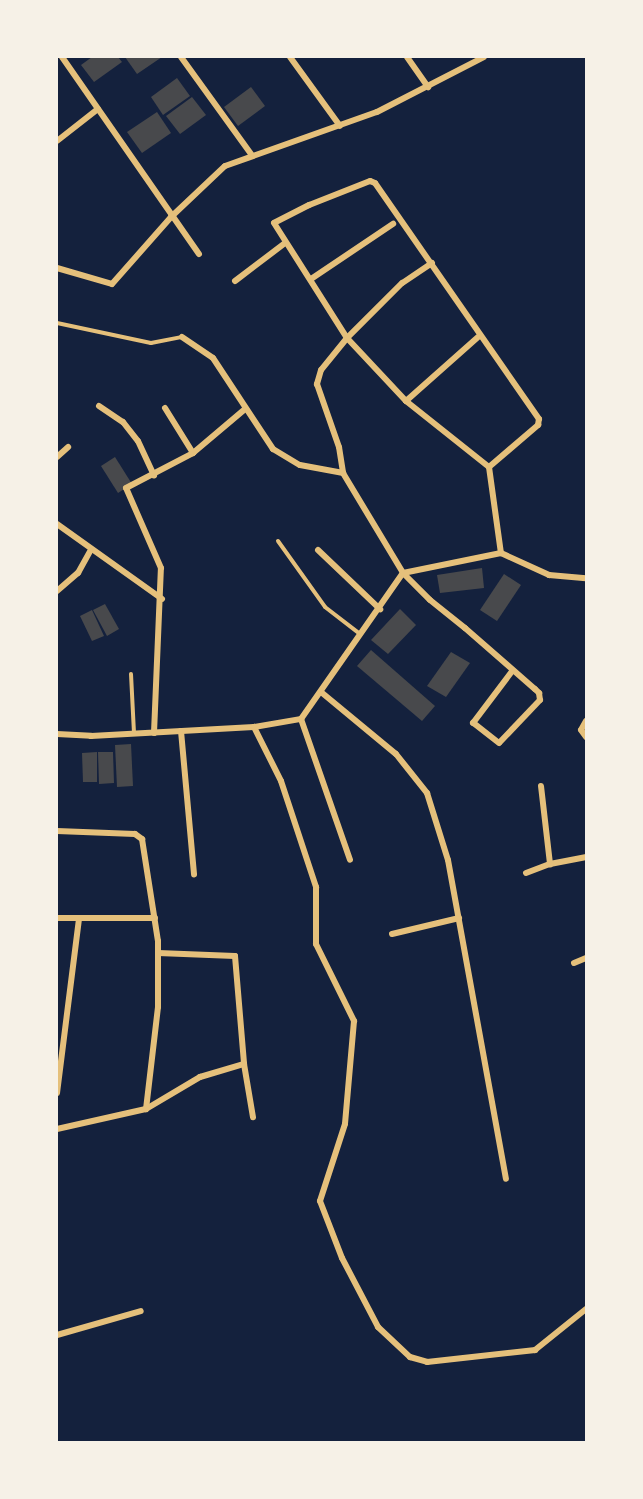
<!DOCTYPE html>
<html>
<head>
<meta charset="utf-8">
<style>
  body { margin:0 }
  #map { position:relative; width:643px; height:1499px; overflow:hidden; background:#14213d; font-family:Lato,sans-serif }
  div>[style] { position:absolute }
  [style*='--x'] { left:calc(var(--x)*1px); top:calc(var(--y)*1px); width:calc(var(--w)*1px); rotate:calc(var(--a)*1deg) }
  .building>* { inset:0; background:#48494c }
  .service>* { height:4px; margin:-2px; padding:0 2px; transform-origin:2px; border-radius:2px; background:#e5c07b }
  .minor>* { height:6px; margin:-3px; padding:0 3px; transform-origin:3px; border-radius:3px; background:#e5c07b }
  span { translate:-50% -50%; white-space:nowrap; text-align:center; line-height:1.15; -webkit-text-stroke:4.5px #f6f1e7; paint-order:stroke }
  .frame { position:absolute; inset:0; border:58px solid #f6f1e7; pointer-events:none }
</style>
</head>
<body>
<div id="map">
  <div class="building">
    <i style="clip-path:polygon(92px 57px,118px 57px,122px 62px,94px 82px,81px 65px)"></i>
    <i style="clip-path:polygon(125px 57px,162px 57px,137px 74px)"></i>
    <i style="clip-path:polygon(177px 78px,190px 96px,163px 115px,151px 97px)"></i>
    <i style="clip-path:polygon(251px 87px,265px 106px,238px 126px,224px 107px)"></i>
    <i style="clip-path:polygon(192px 97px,206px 115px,180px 134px,166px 116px)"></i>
    <i style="clip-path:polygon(157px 112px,171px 133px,142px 153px,127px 132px)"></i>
    <i style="clip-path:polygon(115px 457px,132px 484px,118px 493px,101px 466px)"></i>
    <i style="clip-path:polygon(482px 568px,484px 588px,440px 593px,437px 575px)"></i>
    <i style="clip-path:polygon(504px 574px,521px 585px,497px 621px,480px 610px)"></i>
    <i style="clip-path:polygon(105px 604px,119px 629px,107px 636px,93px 610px)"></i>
    <i style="clip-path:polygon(400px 609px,416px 625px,388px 654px,371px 640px)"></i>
    <i style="clip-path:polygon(92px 610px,104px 636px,92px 641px,80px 616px)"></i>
    <i style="clip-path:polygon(371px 650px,435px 706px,422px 721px,357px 666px)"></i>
    <i style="clip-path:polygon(451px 652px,470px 663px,446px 697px,427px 686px)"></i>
    <i style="clip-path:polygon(131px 744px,133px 786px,117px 787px,115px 745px)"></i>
    <i style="clip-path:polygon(97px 752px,97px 782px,83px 782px,82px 753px)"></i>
    <i style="clip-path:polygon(98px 752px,113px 752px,114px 783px,99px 784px)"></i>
  </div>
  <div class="service">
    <i style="--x:57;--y:323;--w:96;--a:12"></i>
    <i style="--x:151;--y:343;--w:32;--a:-11"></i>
    <i style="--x:278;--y:541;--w:81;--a:54.5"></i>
    <i style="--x:325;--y:607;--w:44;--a:37.6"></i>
    <i style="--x:131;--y:674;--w:59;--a:87.1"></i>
  </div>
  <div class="minor">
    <i style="--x:62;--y:57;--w:240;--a:55.2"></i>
    <i style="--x:181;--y:57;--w:120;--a:54.2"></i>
    <i style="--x:290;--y:57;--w:85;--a:54.1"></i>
    <i style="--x:407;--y:57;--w:37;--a:55"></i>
    <i style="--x:57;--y:141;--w:52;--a:-38"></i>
    <i style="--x:432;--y:263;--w:36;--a:146"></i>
    <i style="--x:402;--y:283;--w:78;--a:135"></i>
    <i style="--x:347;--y:338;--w:41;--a:129.1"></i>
    <i style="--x:321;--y:370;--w:15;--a:106"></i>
    <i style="--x:317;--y:384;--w:67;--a:70.8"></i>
    <i style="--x:339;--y:447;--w:26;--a:81"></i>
    <i style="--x:343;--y:473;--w:117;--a:59"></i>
    <i style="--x:403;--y:573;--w:38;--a:45"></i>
    <i style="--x:430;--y:600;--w:45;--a:38.7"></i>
    <i style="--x:465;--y:628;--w:93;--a:41.1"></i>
    <i style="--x:535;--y:689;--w:6;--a:45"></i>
    <i style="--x:539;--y:693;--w:7;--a:82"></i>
    <i style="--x:540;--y:700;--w:59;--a:133.6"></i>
    <i style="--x:499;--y:743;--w:33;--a:-142"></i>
    <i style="--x:473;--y:723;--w:66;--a:-53"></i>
    <i style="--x:57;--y:268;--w:57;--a:16.2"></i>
    <i style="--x:112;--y:284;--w:89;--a:-48.6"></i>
    <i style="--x:171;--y:217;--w:74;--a:-43.4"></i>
    <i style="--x:225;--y:166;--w:161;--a:-19.6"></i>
    <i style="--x:377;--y:112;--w:120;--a:-27.2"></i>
    <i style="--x:311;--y:279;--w:99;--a:-33.9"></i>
    <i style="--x:235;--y:281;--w:63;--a:-37.2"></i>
    <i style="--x:182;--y:337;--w:37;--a:34"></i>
    <i style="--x:213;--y:358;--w:109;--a:56.6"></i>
    <i style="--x:273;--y:449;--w:31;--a:31"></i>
    <i style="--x:300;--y:465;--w:44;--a:10.5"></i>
    <i style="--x:406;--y:401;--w:96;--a:-41.6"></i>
    <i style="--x:99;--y:406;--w:29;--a:34"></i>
    <i style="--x:123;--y:422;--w:24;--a:52"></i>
    <i style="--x:138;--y:441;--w:38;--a:65"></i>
    <i style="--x:165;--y:408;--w:53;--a:58.1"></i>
    <i style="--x:57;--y:457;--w:15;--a:-42"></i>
    <i style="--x:489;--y:467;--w:65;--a:-40.6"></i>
    <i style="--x:538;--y:425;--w:6;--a:-81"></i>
    <i style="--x:539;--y:419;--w:287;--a:-124.8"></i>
    <i style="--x:375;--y:183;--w:5;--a:-158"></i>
    <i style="--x:370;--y:181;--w:66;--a:158.5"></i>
    <i style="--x:309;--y:205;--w:39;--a:153"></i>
    <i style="--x:274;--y:223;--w:136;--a:57.6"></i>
    <i style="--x:347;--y:338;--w:86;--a:46.9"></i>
    <i style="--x:406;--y:401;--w:106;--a:38.5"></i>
    <i style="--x:489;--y:467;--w:87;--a:82.1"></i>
    <i style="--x:57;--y:524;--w:129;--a:35.5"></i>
    <i style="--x:318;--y:550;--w:86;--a:43.6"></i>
    <i style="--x:57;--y:591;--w:28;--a:-41"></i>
    <i style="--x:78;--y:573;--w:25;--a:-61"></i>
    <i style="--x:321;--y:692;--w:97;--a:39.6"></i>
    <i style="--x:396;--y:754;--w:50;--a:51.5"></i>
    <i style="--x:427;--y:793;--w:70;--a:72.6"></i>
    <i style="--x:448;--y:860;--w:324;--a:79.7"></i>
    <i style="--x:301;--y:719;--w:178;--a:-55.1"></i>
    <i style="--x:403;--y:573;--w:100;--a:-11.5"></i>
    <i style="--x:501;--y:553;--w:53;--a:24.6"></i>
    <i style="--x:549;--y:575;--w:37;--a:5"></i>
    <i style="--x:301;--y:719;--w:149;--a:70.8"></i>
    <i style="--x:586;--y:721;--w:10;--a:119"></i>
    <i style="--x:581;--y:730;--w:9;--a:54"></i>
    <i style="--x:254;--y:727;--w:60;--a:63.4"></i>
    <i style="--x:281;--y:781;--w:112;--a:71.7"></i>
    <i style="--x:316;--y:887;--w:57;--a:90"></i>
    <i style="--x:316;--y:944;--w:86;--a:63.7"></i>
    <i style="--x:354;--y:1021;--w:103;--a:95"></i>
    <i style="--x:345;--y:1124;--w:81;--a:108"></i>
    <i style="--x:320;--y:1201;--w:61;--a:68.9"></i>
    <i style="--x:342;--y:1258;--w:78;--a:62.4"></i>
    <i style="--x:378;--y:1327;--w:44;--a:43.2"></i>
    <i style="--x:410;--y:1357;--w:18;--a:16"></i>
    <i style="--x:427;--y:1362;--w:109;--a:-6.3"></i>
    <i style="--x:535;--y:1350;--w:65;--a:-38.8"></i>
    <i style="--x:181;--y:731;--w:144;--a:84.8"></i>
    <i style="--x:154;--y:733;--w:165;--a:-87.6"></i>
    <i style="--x:161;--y:568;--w:87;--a:-113.6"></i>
    <i style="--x:126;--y:488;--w:76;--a:-27.6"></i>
    <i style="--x:193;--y:453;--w:68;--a:-40.2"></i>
    <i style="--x:57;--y:734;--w:34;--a:3"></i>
    <i style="--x:91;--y:736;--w:163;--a:-3.2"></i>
    <i style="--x:254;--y:727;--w:48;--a:-9.7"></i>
    <i style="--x:541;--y:786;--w:79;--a:83.4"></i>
    <i style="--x:57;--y:831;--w:78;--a:2.2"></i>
    <i style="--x:135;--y:834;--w:9;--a:36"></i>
    <i style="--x:142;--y:839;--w:103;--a:81.1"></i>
    <i style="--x:158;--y:941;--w:66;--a:90"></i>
    <i style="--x:158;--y:1007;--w:103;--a:96.7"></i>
    <i style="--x:526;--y:873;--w:26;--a:-21"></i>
    <i style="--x:550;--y:864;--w:37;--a:-11"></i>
    <i style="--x:57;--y:918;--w:98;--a:0"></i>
    <i style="--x:392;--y:934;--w:69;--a:-13.4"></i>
    <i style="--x:158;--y:953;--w:77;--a:2.2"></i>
    <i style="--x:235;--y:956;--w:108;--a:85.2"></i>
    <i style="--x:244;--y:1064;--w:54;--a:80.4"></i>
    <i style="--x:574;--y:963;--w:13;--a:-23"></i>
    <i style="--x:57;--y:1093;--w:174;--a:-82.8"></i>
    <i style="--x:57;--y:1129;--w:91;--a:-12.7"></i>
    <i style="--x:146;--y:1109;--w:63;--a:-30.7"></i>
    <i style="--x:200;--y:1077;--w:46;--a:-16.5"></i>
    <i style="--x:57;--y:1335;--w:87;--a:-15.9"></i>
  </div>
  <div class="frame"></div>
</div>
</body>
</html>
